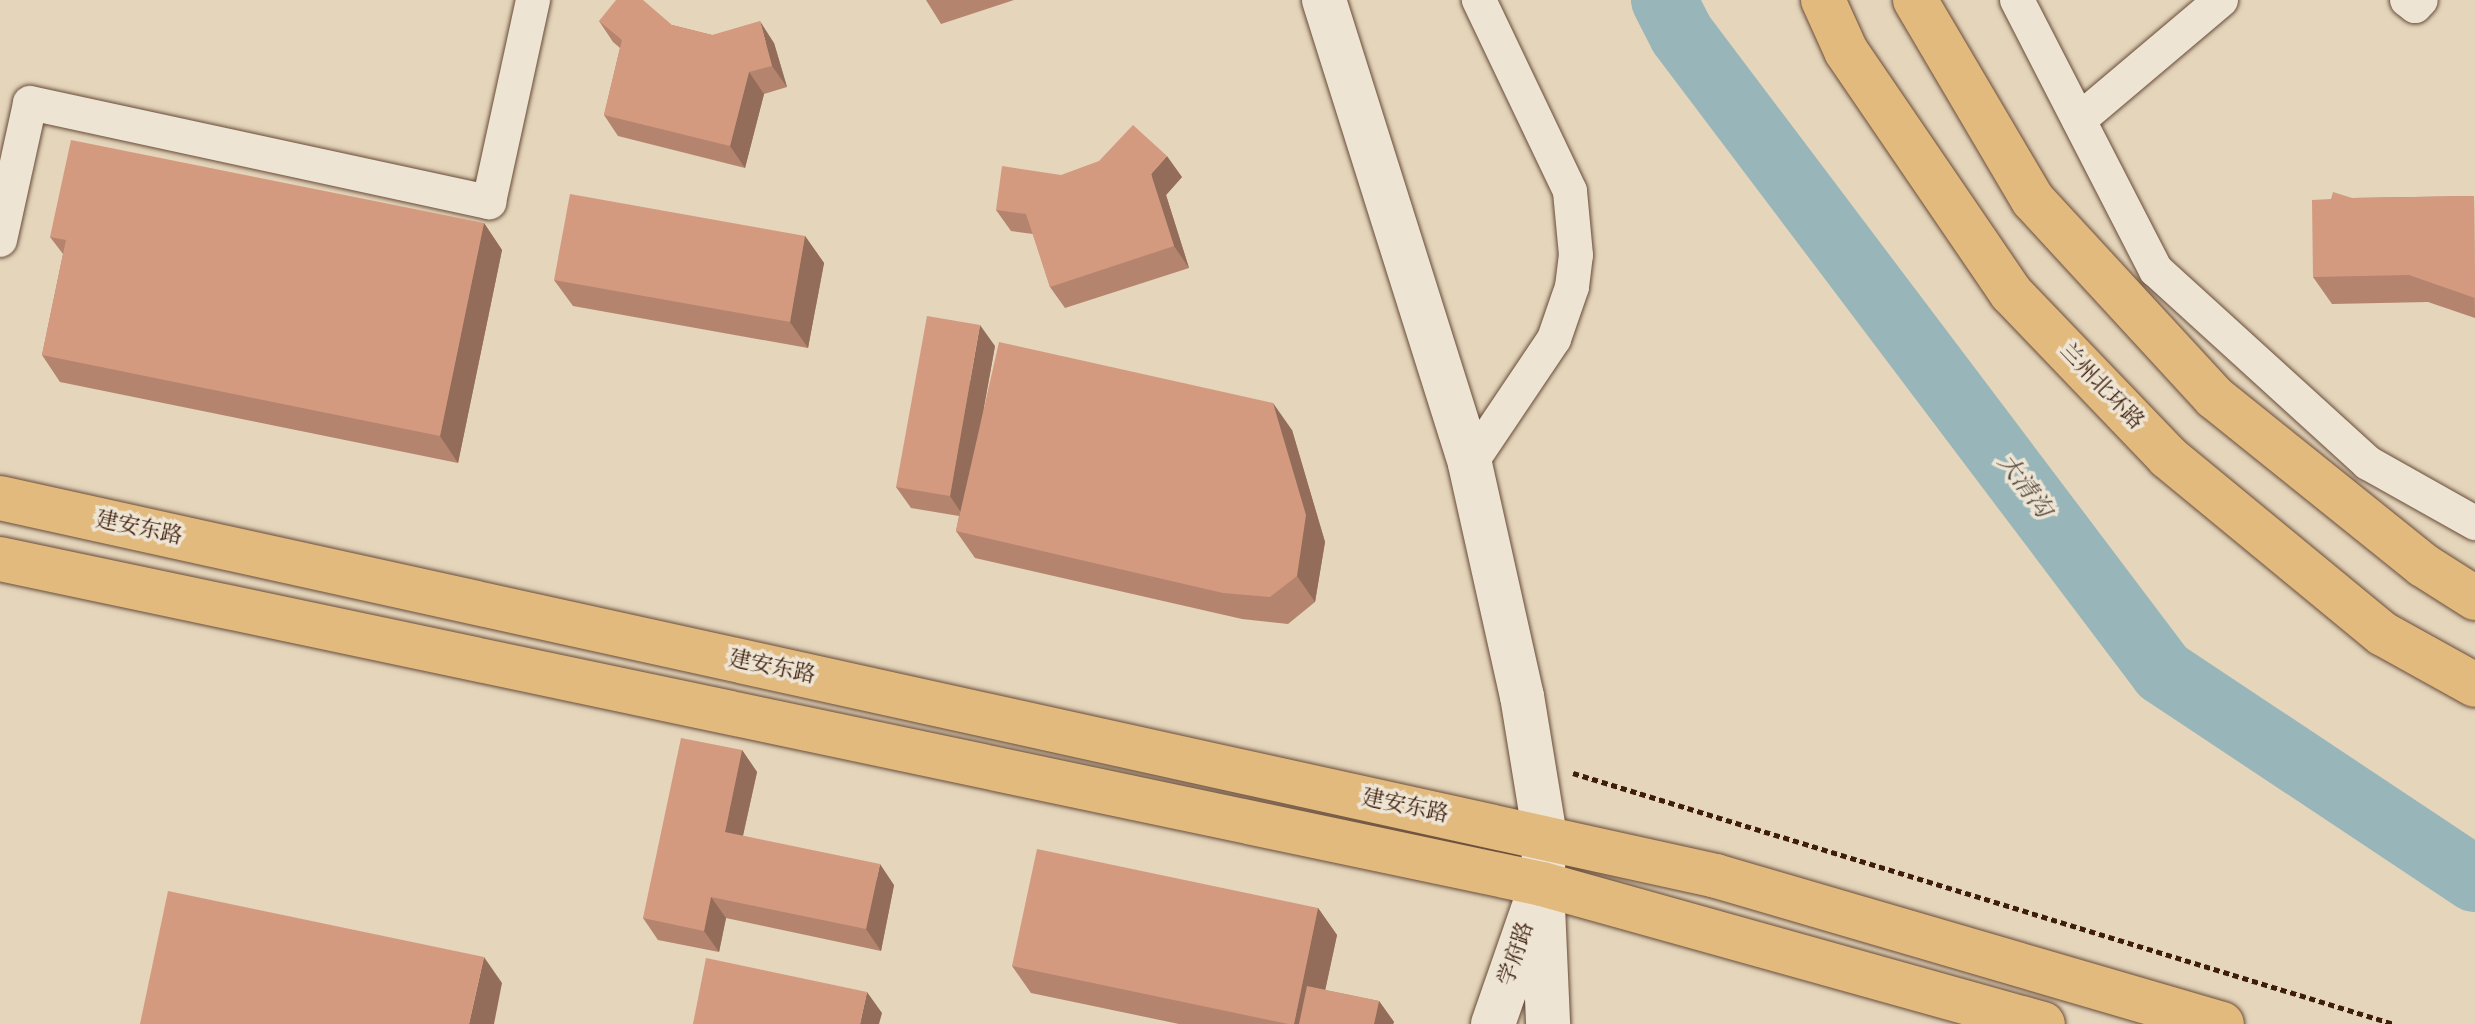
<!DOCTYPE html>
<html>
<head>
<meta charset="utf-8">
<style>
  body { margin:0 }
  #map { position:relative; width:2475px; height:1024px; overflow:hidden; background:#e4d5bb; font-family:"Old Standard TT","Noto Serif SC",serif }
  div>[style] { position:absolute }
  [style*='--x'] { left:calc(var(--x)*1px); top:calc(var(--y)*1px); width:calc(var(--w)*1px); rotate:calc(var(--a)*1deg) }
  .river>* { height:66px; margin:-33px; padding:0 33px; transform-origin:33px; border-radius:33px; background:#98b6b9 }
  .path>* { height:5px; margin-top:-2.5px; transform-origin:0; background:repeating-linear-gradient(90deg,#3e1d0d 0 6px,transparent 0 10px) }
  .roads { filter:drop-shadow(0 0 2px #684b38) drop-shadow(0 0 2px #684b38) }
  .street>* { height:34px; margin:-17px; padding:0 17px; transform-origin:17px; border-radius:17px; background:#ede4d3 }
  .secondary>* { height:44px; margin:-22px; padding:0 22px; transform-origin:22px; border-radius:22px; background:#ede4d3 }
  .primary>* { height:44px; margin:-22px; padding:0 22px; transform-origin:22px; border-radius:22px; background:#e2ba7e }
  .highway>* { height:44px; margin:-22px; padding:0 22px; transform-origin:22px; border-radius:22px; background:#e2ba7e }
  .wall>* { inset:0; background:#b5846e }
  .shaded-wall>* { inset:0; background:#946c5a }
  .building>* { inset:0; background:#d39a80 }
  span { translate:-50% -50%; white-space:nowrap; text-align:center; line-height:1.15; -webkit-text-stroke:7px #ede4d3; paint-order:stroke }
  .street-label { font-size:22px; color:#3e1d0d }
  .water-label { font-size:24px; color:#594b41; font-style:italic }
</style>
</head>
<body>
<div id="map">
  <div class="river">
    <i style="--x:1664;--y:0;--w:39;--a:63"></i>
    <i style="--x:1682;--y:35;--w:798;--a:52.94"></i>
    <i style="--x:2163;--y:672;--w:374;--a:33.6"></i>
  </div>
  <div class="path">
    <i style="--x:1573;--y:773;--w:859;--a:17"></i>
  </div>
  <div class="roads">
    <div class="street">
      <i style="--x:2017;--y:0;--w:304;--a:62.8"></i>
      <i style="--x:2156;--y:270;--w:287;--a:42.3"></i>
      <i style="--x:2368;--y:463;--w:123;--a:29.3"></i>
      <i style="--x:2407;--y:0;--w:10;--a:37"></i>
      <i style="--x:2415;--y:6;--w:8;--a:-45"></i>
      <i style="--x:2079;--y:120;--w:186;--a:-40.2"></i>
      <i style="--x:0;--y:240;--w:140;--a:-77.6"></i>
      <i style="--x:30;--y:103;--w:470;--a:12.2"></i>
      <i style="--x:489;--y:202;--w:207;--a:-77.7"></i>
      <i style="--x:1470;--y:464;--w:151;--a:-56.1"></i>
      <i style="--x:1554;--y:339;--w:55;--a:-70.9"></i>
      <i style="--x:1572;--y:287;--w:32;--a:-83"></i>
      <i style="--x:1576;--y:255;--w:64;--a:-95.4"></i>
      <i style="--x:1570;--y:191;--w:212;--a:-115.5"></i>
    </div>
    <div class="secondary">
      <i style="--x:1324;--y:0;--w:486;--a:72.5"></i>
      <i style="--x:1470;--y:464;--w:238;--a:77.4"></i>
      <i style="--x:1522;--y:696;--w:143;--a:80.7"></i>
      <i style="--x:1545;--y:837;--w:47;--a:93.7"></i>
      <i style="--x:1542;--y:884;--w:140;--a:87.5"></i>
      <i style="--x:1493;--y:1024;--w:125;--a:-70.8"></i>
    </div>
    <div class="primary">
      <i style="--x:0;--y:498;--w:1757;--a:12.42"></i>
      <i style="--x:1716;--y:876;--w:527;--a:16.3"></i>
      <i style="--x:0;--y:559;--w:1576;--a:11.9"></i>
      <i style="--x:1542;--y:884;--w:520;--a:15.61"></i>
    </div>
    <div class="highway">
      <i style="--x:1823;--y:0;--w:56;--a:65.7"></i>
      <i style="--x:1846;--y:51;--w:293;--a:55.7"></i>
      <i style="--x:2011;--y:293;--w:227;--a:46.2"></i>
      <i style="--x:2168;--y:457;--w:278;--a:39.5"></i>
      <i style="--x:2383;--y:634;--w:105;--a:29"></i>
      <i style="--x:1915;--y:0;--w:232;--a:59.5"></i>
      <i style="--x:2033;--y:200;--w:268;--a:47.4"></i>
      <i style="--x:2214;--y:397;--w:268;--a:38.8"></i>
      <i style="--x:2423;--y:565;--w:62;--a:32.4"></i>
    </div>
  </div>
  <div class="wall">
    <i style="clip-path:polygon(926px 0,1014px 0,941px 24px)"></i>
    <i style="clip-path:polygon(599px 21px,672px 25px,712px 35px,774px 43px,787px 87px,764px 94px,745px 168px,618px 136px,604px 115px,620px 48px,613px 42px)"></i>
    <i style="clip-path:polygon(1061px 175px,1182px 177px,1166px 195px,1189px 268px,1065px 308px,1050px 287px,1033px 234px,1011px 231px,996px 210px)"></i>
    <i style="clip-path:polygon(2474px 196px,2475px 318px,2428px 302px,2332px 304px,2313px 277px,2352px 198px)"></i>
    <i style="clip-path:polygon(484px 223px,502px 250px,458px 463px,60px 382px,42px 355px,63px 254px,50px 237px)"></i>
    <i style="clip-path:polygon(805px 236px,824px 263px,808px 348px,573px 306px,554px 280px)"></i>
    <i style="clip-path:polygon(995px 346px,984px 407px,1292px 430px,1325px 542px,1315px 602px,1288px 624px,1242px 619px,975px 558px,956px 531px,959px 516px,911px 508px,896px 487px)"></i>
    <i style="clip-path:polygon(742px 750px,757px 772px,743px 836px,894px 885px,881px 951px,726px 918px,719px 952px,658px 940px,643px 918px)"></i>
    <i style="clip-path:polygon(1318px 908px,1337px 935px,1325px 990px,1379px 1001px,1394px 1022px,1393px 1024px,1179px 1024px,1031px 993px,1012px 966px)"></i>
  </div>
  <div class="shaded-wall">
    <i style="clip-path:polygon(760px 21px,774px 43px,787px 87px,772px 66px)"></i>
    <i style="clip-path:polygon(749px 72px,764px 94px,745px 168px,730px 146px)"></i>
    <i style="clip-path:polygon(1167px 156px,1182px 177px,1166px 195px,1189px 268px,1174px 246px,1151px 174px)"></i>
    <i style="clip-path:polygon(484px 223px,502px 250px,458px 463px,440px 436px)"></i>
    <i style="clip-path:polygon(805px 236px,824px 263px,808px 348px,790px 322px)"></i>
    <i style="clip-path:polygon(980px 325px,995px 346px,964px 517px,950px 496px)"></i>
    <i style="clip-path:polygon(1273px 403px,1292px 430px,1325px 542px,1315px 602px,1297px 576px)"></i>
    <i style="clip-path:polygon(742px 750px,757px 772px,739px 853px,725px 832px)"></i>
    <i style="clip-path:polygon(880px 864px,894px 885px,881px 951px,866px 929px)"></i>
    <i style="clip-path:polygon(711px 897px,726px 918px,719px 952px,704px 931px)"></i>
    <i style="clip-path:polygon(1318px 908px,1337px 935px,1318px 1024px,1294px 1024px)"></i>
    <i style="clip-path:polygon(484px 957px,502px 983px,494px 1024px,469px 1024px)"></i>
    <i style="clip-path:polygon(867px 992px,882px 1013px,879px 1024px,860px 1024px)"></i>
    <i style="clip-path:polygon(1379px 1001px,1394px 1022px,1393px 1024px,1374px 1024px)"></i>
  </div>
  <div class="building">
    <i style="clip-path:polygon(616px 0,643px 0,672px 25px,712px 35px,760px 21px,772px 66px,749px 72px,730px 146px,604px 115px,622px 40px,599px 21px)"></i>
    <i style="clip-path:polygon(1133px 125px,1167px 156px,1151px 174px,1174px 246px,1050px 287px,1026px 214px,996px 210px,1002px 166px,1061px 175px,1099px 161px)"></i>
    <i style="clip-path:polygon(71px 140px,484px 223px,440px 436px,42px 355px,66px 240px,50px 237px)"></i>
    <i style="clip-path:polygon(2333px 192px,2352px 198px,2474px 196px,2475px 298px,2409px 275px,2313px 277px,2312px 200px,2331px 199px)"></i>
    <i style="clip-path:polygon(570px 194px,805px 236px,790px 322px,554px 280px)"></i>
    <i style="clip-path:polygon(927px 316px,980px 325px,950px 496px,896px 487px)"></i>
    <i style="clip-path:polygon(999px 342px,1273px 403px,1306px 515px,1297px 576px,1270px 597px,1223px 593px,956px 531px)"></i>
    <i style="clip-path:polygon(681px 738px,742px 750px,725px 832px,880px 864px,866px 929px,711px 897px,704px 931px,643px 918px)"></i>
    <i style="clip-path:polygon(1037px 849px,1318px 908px,1294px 1024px,1288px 1024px,1012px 966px)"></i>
    <i style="clip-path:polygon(168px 891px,484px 957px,469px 1024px,140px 1024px)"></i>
    <i style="clip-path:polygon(706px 958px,867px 992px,860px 1024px,693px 1024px)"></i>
    <i style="clip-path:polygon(1307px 986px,1379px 1001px,1374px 1024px,1299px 1024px)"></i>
  </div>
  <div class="street-label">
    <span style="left:2101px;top:387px;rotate:46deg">兰州北环路</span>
    <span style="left:139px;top:529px;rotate:12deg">建安东路</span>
    <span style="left:772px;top:668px;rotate:12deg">建安东路</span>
    <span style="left:1405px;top:807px;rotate:12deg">建安东路</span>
    <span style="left:1517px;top:954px;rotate:-71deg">学府路</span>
  </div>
  <div class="water-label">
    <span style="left:2023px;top:487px;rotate:53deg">大清沟</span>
  </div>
</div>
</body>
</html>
